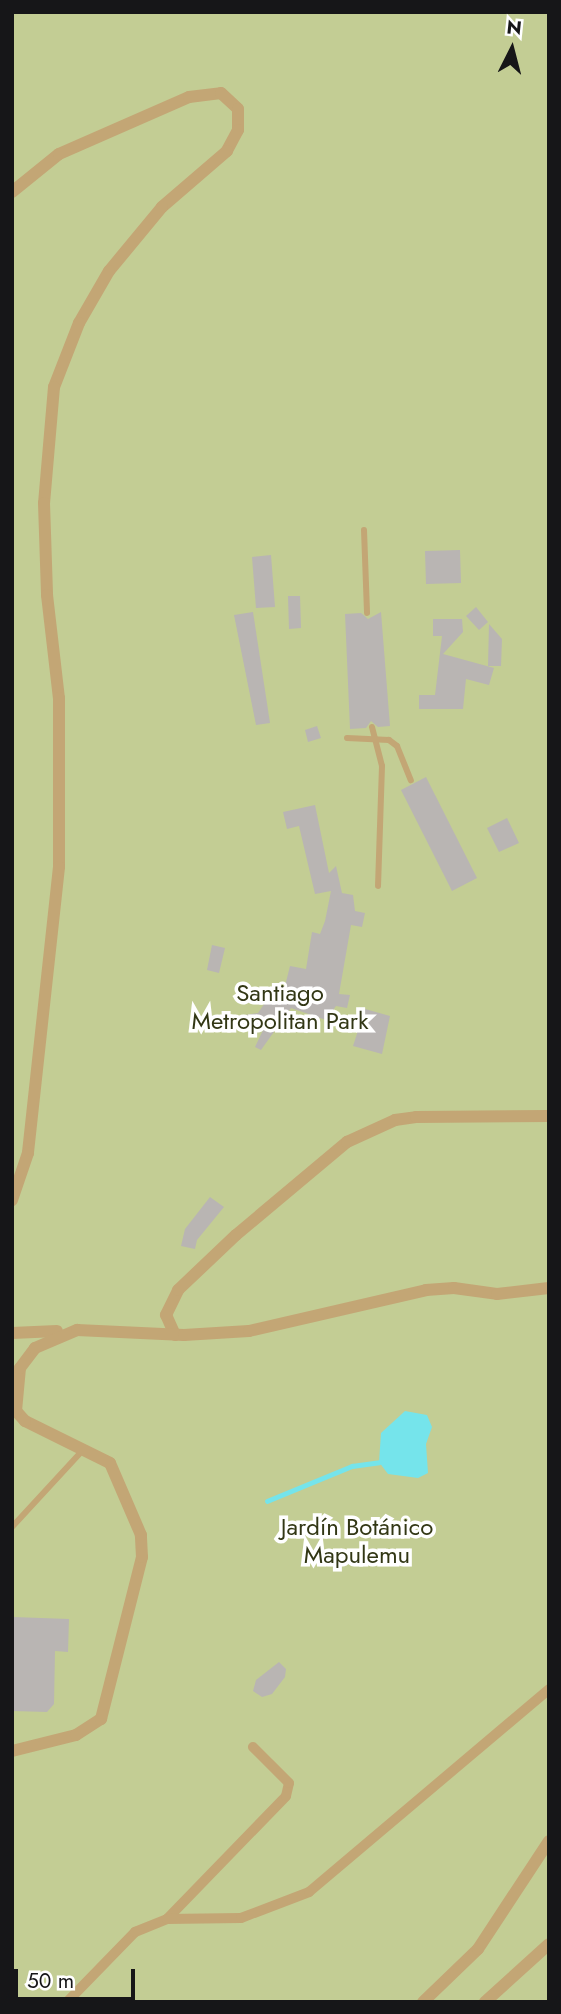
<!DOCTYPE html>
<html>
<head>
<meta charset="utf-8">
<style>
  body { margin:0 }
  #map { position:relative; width:561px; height:2014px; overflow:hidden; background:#f3f3f7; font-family:Jost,sans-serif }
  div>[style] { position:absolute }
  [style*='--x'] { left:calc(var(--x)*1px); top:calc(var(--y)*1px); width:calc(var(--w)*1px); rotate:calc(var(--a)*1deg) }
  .green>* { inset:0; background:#c3cd94 }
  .water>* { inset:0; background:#75e4eb }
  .stream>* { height:4.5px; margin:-2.25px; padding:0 2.25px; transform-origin:2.25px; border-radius:2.25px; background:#75e4eb }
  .building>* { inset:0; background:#b9b5b3 }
  .service>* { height:6px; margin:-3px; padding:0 3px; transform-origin:3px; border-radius:3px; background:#c3a675 }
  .pedestrian>* { height:10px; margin:-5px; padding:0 5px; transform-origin:5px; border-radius:5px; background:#c3a675 }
  .minor>* { height:12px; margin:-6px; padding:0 6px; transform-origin:6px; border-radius:6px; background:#c3a675 }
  span { translate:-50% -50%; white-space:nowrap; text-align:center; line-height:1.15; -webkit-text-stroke:7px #fff; paint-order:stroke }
  .park-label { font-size:24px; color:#323715 }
  .frame { position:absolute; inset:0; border:14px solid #161618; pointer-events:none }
  .north { position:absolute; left:477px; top:14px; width:70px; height:70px; -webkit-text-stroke:5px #fff; paint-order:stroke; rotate:6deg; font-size:19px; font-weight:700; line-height:28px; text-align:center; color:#161618 }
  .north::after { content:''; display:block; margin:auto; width:24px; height:32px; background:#161618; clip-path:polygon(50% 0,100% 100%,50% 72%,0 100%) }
  .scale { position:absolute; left:14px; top:1969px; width:121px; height:32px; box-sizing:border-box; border:4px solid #161618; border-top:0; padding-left:9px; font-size:21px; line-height:24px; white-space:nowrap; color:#161618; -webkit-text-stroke:5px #fff; paint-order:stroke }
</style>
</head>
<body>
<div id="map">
  <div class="green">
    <i style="clip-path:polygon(12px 12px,549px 12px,549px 2002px,12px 2002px)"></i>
  </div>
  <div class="water">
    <i style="clip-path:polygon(405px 1411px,427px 1415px,432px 1427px,426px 1444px,428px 1473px,418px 1478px,388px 1474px,379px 1462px,381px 1433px)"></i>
  </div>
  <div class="stream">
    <i style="--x:267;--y:1501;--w:92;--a:-22.4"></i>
    <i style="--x:352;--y:1466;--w:27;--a:-8"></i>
  </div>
  <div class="building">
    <i style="clip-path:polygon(460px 550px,461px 583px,426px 584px,425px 551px)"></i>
    <i style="clip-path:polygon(271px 555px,275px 607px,256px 608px,252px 557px)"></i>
    <i style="clip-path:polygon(288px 596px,300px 596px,301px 628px,289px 629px)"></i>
    <i style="clip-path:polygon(476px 607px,488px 622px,479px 630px,466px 616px)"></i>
    <i style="clip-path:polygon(253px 612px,270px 723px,256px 725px,234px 615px)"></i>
    <i style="clip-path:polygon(381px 612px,390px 726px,378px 727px,371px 721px,366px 728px,350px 729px,345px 614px,361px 613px,368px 619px)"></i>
    <i style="clip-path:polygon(433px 619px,462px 619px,463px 632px,443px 654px,494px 668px,489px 685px,466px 679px,463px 709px,419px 709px,419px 695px,435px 695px,442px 636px,433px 636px)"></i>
    <i style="clip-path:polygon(489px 624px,502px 639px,501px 666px,488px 666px)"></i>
    <i style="clip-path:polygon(317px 726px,321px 738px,308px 742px,305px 730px)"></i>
    <i style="clip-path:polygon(426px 777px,477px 878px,452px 891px,401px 790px)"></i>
    <i style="clip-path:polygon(315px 805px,329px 873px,336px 866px,342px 893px,353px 895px,355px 911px,365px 913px,362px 927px,351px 925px,339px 994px,350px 995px,347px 1008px,336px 1006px,326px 1020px,291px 1008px,261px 1050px,255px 1047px,265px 1026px,248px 1029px,245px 1015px,258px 1013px,273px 991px,282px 998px,290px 966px,306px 969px,312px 932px,320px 934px,325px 921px,331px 891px,315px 894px,299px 826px,287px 829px,283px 812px)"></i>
    <i style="clip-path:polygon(507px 818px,519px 843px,499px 852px,487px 828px)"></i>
    <i style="clip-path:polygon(212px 945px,225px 948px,219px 973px,207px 970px)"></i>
    <i style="clip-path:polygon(365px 1009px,390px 1016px,382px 1054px,353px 1046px)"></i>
    <i style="clip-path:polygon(210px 1197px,224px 1207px,197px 1240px,195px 1249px,181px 1246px,185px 1229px)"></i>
    <i style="clip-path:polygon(13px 1617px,69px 1619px,68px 1652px,55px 1651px,54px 1704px,47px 1712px,12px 1711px)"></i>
    <i style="clip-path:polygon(279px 1662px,286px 1669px,285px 1677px,272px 1694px,262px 1697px,253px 1691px,256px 1680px)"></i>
  </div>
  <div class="service">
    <i style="--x:364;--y:530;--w:83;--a:87.9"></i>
    <i style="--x:372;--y:727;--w:40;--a:75.6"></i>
    <i style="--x:382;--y:766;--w:120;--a:91.9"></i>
    <i style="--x:347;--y:738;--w:42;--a:2.7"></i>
    <i style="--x:389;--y:740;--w:10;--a:37"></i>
    <i style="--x:397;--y:746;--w:37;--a:68"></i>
    <i style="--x:12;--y:1527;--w:105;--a:-47.3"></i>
  </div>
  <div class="pedestrian">
    <i style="--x:167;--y:1919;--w:171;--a:-45.9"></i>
    <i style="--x:286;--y:1796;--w:13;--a:-77"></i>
    <i style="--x:289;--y:1783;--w:51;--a:-135"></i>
    <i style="--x:67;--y:2002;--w:98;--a:-45.8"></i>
    <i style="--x:135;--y:1932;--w:35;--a:-22"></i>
    <i style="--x:167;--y:1919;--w:74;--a:-0.8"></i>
    <i style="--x:241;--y:1918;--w:73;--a:-20.9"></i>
    <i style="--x:309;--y:1892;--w:314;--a:-40.2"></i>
  </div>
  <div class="minor">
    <i style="--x:12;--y:192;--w:60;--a:-39"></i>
    <i style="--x:59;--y:154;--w:142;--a:-23.7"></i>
    <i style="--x:189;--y:97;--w:32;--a:-7"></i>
    <i style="--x:221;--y:93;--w:23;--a:43"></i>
    <i style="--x:238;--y:109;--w:21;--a:90"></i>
    <i style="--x:238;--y:130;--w:24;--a:118"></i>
    <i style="--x:227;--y:151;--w:86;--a:139.3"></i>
    <i style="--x:162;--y:207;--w:83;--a:129.6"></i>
    <i style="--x:109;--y:271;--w:60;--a:120"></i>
    <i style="--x:79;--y:323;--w:69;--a:111.3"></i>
    <i style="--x:54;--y:387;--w:116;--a:94.9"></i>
    <i style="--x:44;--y:503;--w:92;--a:88.1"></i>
    <i style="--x:47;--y:595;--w:104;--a:83.4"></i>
    <i style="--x:59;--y:698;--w:169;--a:90"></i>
    <i style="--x:59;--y:867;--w:288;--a:96.2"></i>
    <i style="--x:28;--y:1153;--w:50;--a:108.8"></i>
    <i style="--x:12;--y:1333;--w:45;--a:-2.5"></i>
    <i style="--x:175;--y:1335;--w:22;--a:-114"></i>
    <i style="--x:166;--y:1315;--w:28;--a:-64"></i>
    <i style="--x:178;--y:1290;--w:80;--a:-43.5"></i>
    <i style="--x:236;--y:1235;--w:145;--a:-40"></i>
    <i style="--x:347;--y:1142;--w:53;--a:-24.6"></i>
    <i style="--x:395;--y:1120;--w:21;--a:-8"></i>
    <i style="--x:416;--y:1117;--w:133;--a:-0.4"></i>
    <i style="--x:12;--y:1751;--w:66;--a:-14"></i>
    <i style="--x:76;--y:1735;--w:30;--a:-33"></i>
    <i style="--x:101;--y:1719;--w:167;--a:-75.8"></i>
    <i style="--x:142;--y:1557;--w:22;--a:-93"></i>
    <i style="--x:141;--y:1535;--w:78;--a:-113.3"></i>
    <i style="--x:110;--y:1463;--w:95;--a:-153.7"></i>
    <i style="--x:25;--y:1421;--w:13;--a:-132"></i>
    <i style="--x:16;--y:1411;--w:43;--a:-84.7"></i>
    <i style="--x:20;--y:1368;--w:25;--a:-53"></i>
    <i style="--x:35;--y:1348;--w:46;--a:-23.2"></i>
    <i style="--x:77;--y:1330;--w:107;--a:2.7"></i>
    <i style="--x:184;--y:1335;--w:65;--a:-3.5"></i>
    <i style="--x:249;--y:1331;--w:182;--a:-13"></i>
    <i style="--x:426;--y:1290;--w:28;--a:-4"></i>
    <i style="--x:454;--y:1288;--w:43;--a:7.9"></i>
    <i style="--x:497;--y:1294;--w:52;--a:-6.6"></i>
    <i style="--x:423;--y:2002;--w:76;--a:-43.9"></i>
    <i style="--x:478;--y:1949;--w:129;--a:-56.7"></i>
    <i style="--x:485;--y:2002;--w:86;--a:-42.2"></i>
  </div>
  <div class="park-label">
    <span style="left:280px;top:1007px">Santiago<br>Metropolitan Park</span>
    <span style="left:357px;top:1541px">Jardín Botánico<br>Mapulemu</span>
  </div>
  <div class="frame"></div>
  <div class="north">N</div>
  <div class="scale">50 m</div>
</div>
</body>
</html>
